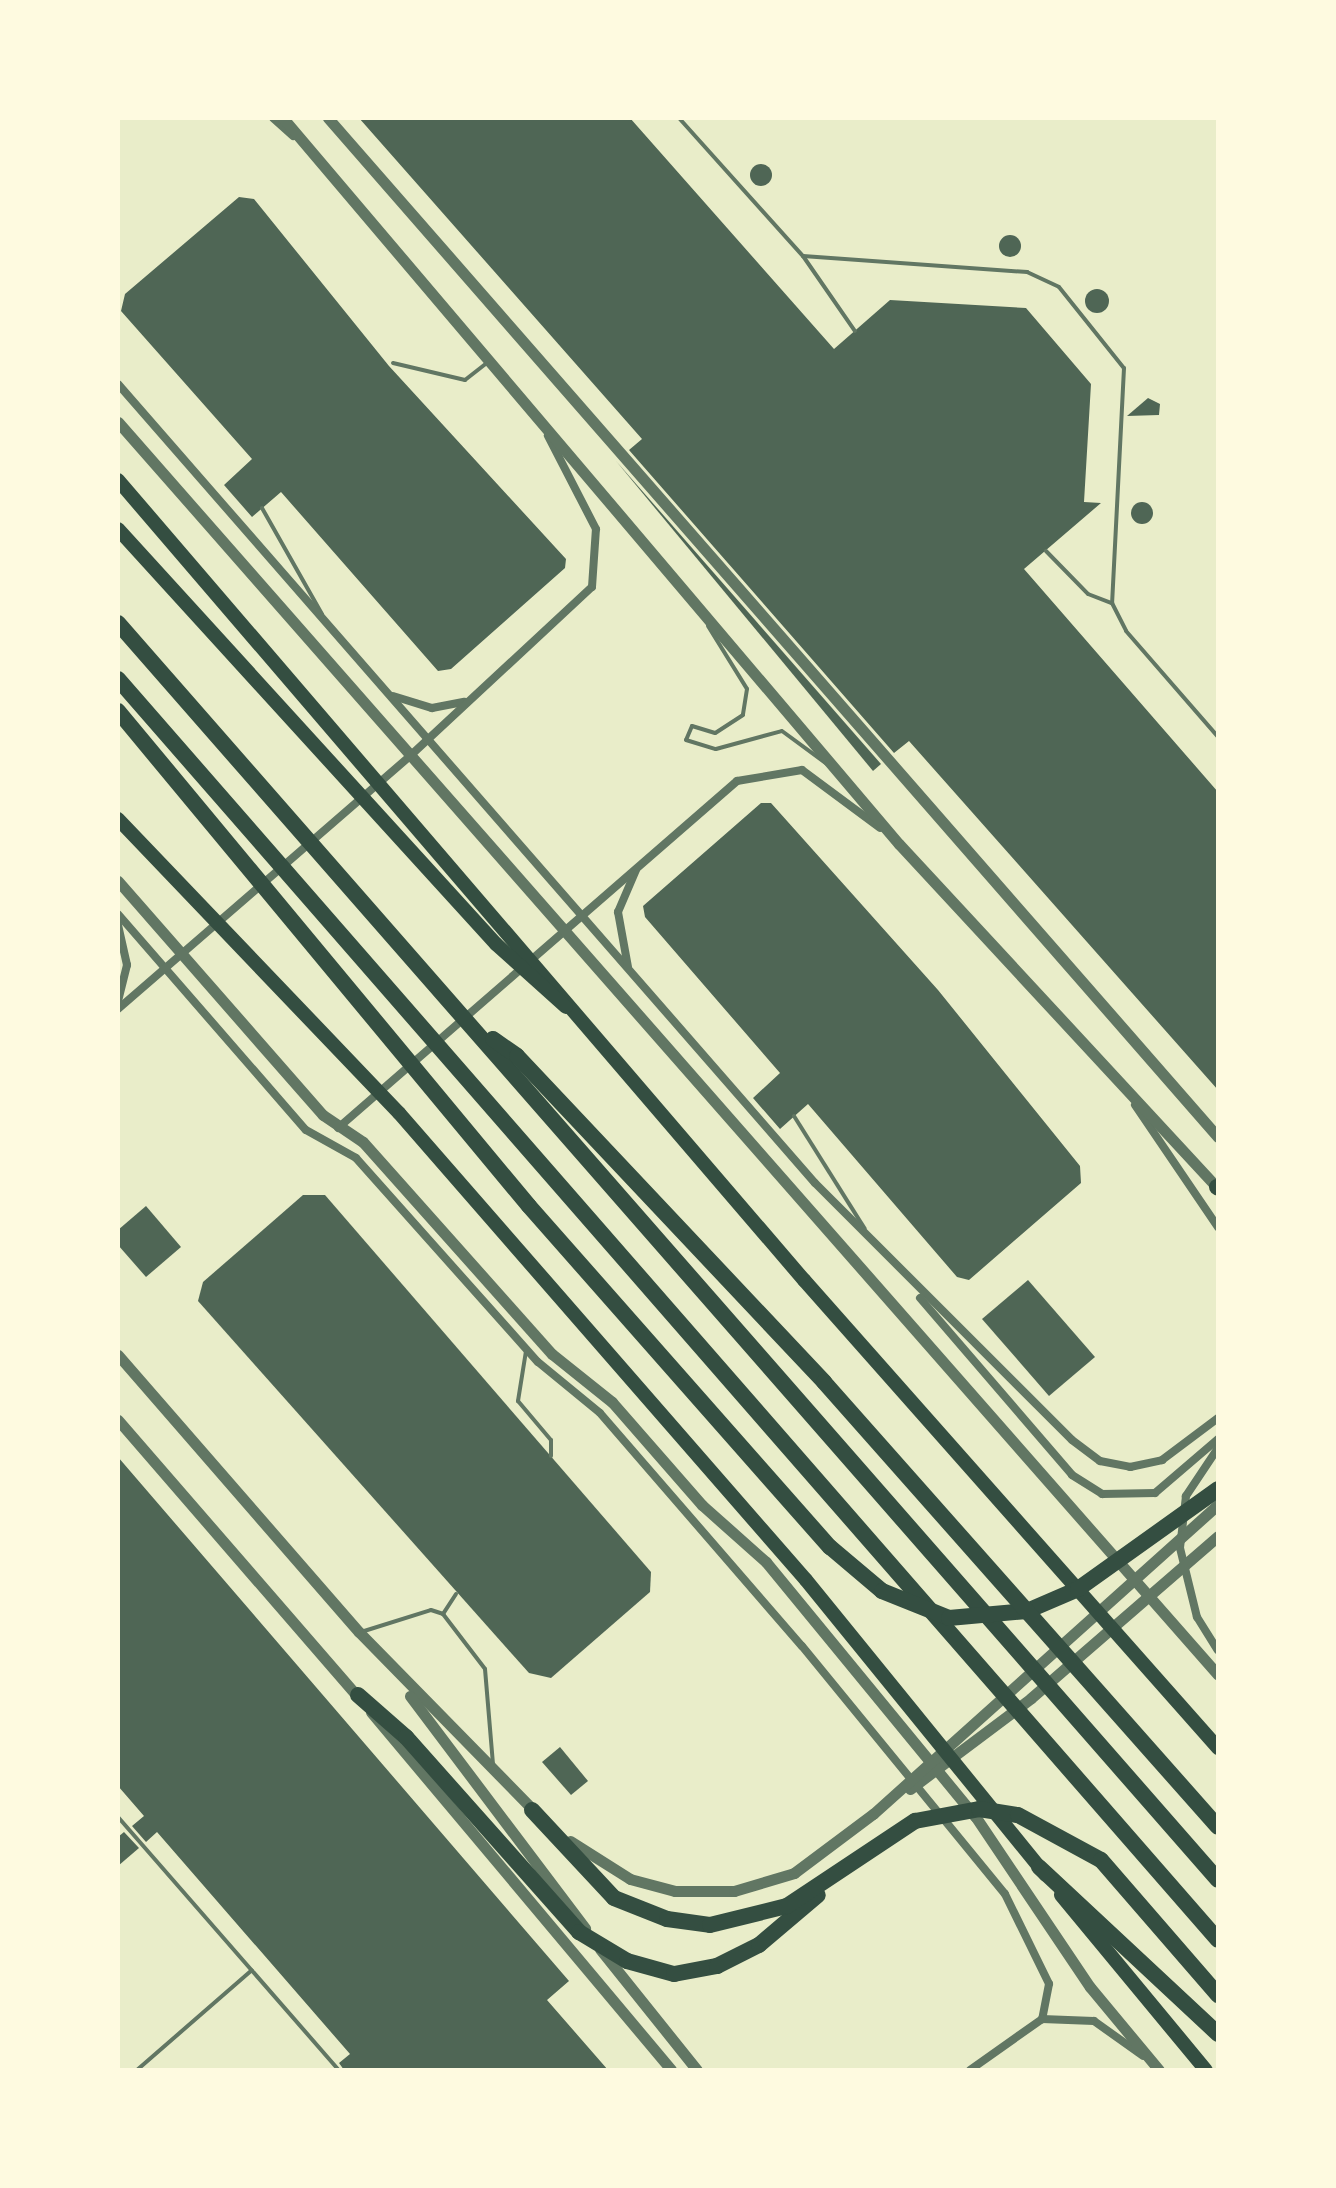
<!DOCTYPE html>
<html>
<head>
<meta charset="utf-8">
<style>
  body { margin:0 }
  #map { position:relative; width:1336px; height:2188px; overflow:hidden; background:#e9edc9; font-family:Manrope,sans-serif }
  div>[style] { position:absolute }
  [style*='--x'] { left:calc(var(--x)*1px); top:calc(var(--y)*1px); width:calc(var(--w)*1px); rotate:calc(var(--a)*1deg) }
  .building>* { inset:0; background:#4f6655 }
  .round { border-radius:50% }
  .service>* { height:4px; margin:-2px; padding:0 2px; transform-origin:2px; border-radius:2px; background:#617663 }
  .minor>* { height:8px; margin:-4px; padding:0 4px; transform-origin:4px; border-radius:4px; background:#617663 }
  .tertiary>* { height:11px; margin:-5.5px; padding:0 5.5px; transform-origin:5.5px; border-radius:5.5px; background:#617663 }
  .trunk>* { height:14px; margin:-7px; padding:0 7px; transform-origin:7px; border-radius:7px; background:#344e41 }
  .motorway>* { height:16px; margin:-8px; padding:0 8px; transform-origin:8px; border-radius:8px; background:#344e41 }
  span { translate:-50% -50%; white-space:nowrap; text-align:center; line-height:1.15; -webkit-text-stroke:8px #fefae0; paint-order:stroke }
  .frame { position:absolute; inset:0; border:120px solid #fefae0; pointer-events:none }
</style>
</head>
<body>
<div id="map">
  <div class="building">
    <i style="clip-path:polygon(359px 118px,630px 118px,834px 349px,890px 300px,1026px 308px,1091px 384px,1084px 502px,1101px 503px,1024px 569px,1218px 792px,1218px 1090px,909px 741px,894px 753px,629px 450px,642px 439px)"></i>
    <i class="round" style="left:750px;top:164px;width:22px;height:22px"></i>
    <i style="clip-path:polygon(239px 197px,254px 199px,389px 366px,566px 559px,565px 568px,451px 669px,438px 671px,281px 492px,252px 517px,224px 485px,252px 459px,121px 311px,125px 294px)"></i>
    <i class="round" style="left:999px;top:235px;width:22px;height:22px"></i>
    <i class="round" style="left:1085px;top:289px;width:24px;height:24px"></i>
    <i style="clip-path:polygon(1148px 398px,1160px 404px,1159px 415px,1127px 416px)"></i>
    <i style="clip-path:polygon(616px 461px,881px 764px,873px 771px)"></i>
    <i class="round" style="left:1131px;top:502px;width:22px;height:22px"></i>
    <i style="clip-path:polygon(761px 803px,771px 803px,938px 990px,1080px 1166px,1081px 1183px,969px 1280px,957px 1277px,808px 1104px,780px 1129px,753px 1098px,780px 1073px,645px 917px,643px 906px)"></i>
    <i style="clip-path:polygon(303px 1195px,325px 1195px,651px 1572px,650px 1592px,551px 1678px,529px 1673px,198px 1301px,203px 1282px)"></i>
    <i style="clip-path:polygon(146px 1206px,181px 1247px,146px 1277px,118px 1245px,118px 1230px)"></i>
    <i style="clip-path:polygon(1028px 1280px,1095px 1357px,1049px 1396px,982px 1319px)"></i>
    <i style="clip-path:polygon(118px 1457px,569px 1981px,547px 2000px,608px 2070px,344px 2070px,339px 2063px,350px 2054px,157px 1832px,146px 1842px,132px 1826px,144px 1816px,118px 1786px)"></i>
    <i style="clip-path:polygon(560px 1747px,588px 1781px,571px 1795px,542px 1762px)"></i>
    <i style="clip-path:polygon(124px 1832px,139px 1848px,118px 1866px,118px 1837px)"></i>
  </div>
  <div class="service">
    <i style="--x:679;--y:118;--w:186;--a:48.1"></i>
    <i style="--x:803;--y:256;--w:225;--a:4.1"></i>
    <i style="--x:1027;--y:272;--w:35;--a:25"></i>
    <i style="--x:1059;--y:287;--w:104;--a:51.3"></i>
    <i style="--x:1124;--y:368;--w:235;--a:92.9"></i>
    <i style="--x:1112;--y:603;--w:31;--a:63"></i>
    <i style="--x:1126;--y:631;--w:140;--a:49"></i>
    <i style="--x:803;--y:256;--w:91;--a:55.3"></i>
    <i style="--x:393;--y:363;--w:74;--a:13.3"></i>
    <i style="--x:465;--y:380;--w:28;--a:-38"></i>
    <i style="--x:262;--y:508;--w:122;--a:60.5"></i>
    <i style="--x:1046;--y:551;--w:60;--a:45.7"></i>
    <i style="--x:1088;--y:594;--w:26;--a:21"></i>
    <i style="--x:708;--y:626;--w:74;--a:58.2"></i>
    <i style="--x:747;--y:689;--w:26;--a:99"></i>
    <i style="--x:743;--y:715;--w:33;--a:147"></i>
    <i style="--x:715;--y:733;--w:24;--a:-163"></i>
    <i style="--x:692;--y:726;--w:15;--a:113"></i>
    <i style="--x:686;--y:740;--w:31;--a:17"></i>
    <i style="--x:716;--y:749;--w:68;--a:-15.3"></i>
    <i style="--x:782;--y:731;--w:56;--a:36.3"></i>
    <i style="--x:794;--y:1116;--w:133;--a:57.9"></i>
    <i style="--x:526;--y:1351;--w:51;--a:99.1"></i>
    <i style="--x:518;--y:1401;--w:51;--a:49.8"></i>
    <i style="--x:551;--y:1440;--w:16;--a:90"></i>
    <i style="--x:456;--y:1594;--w:24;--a:123"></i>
    <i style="--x:443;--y:1614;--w:69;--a:52.6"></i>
    <i style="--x:485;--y:1669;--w:96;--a:85.2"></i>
    <i style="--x:361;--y:1632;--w:73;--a:-17.4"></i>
    <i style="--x:431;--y:1610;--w:13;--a:18"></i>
    <i style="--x:118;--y:1817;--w:336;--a:48.9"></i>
    <i style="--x:137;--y:2070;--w:152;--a:-41"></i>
  </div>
  <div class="minor">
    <i style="--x:273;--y:118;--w:27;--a:42"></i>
    <i style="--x:118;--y:384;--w:1060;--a:48.9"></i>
    <i style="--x:815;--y:1183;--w:363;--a:45"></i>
    <i style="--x:1072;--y:1440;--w:35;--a:37"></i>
    <i style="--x:1100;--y:1461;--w:31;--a:11"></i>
    <i style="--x:1130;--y:1467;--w:33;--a:-12"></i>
    <i style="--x:1162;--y:1460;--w:70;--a:-36.9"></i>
    <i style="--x:393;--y:696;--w:41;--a:17.1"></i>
    <i style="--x:432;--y:708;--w:33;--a:-11"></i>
    <i style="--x:118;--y:914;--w:286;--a:49"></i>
    <i style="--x:306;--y:1130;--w:57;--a:29.2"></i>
    <i style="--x:356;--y:1158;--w:273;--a:48.3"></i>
    <i style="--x:538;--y:1362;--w:80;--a:39.4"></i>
    <i style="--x:600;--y:1413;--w:308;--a:49.1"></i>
    <i style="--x:802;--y:1646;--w:320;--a:50.7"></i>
    <i style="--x:1005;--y:1894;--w:100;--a:63.9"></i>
    <i style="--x:1049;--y:1984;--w:36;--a:101"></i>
    <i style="--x:118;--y:925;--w:41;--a:77.3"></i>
    <i style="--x:127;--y:965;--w:36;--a:104"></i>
    <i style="--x:628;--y:967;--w:56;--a:-100.3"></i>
    <i style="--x:618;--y:912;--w:46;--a:-66.8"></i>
    <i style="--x:118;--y:1009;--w:386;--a:-40.9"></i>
    <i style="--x:410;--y:756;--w:248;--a:-42.9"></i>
    <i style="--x:592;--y:587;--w:58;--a:-86.1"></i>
    <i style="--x:596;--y:529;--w:105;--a:-117.3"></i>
    <i style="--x:1135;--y:1105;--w:148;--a:55.8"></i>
    <i style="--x:338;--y:1128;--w:529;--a:-41.01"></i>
    <i style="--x:737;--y:781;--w:66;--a:-9.6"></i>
    <i style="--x:802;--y:770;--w:97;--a:36.6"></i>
    <i style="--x:920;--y:1298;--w:233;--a:49.3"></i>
    <i style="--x:1072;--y:1475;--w:36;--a:32"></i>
    <i style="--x:1102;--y:1494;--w:53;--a:-1.1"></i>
    <i style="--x:1155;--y:1493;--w:83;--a:-40.6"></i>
    <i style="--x:1218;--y:1448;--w:58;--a:123.7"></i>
    <i style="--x:1186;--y:1496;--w:52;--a:96.6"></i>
    <i style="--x:1180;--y:1548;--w:71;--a:76.2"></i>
    <i style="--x:1197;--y:1617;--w:39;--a:58"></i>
    <i style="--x:970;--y:2070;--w:88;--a:-35.3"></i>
    <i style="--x:1042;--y:2019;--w:52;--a:2.2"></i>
    <i style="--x:1094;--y:2021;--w:60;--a:35.5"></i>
  </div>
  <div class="tertiary">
    <i style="--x:283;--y:118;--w:952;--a:49.69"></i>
    <i style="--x:899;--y:844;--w:469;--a:47.2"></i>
    <i style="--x:328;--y:118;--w:1353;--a:48.87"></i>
    <i style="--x:118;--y:422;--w:1667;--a:48.72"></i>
    <i style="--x:118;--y:881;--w:311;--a:48.8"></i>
    <i style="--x:323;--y:1115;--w:48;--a:34"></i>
    <i style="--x:363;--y:1142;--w:284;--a:48.3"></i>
    <i style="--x:552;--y:1354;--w:77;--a:38.7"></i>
    <i style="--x:612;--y:1402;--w:137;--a:48.9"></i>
    <i style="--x:702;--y:1505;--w:86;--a:41.7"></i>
    <i style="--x:766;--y:1562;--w:329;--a:50.6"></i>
    <i style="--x:975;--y:1816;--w:206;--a:56.1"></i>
    <i style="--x:1090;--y:1987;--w:108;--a:50.3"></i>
    <i style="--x:118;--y:1355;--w:367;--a:49"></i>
    <i style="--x:359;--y:1632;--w:252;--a:45.6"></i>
    <i style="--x:118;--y:1420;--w:369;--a:49.1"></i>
    <i style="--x:410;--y:1696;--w:291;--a:53"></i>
    <i style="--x:371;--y:1712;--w:467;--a:50"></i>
    <i style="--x:910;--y:1789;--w:151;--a:-36.9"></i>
    <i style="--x:1031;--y:1698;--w:247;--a:-40.9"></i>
    <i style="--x:570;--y:1841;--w:71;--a:32.3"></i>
    <i style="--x:630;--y:1879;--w:47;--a:14.9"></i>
    <i style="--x:675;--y:1891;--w:59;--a:0"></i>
    <i style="--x:734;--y:1891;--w:63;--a:-16.7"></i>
    <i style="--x:794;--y:1873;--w:99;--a:-36.8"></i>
    <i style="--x:873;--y:1814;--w:464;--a:-41.9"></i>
    <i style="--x:600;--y:1949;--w:155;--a:51.3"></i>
  </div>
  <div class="trunk">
    <i style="--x:118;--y:480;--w:1054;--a:49.39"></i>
    <i style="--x:804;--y:1280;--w:625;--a:48.5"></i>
    <i style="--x:118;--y:529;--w:561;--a:47.67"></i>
    <i style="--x:496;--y:944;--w:94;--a:42"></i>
    <i style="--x:118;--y:819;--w:407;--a:46.3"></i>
    <i style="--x:399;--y:1113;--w:619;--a:48.93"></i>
    <i style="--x:806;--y:1580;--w:380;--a:50.9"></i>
    <i style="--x:1061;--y:1895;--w:227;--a:50.4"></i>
  </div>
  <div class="motorway">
    <i style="--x:118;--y:623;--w:1670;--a:48.81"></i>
    <i style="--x:118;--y:679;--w:1673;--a:48.9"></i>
    <i style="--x:118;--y:711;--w:643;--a:50.3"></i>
    <i style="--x:529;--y:1206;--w:455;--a:48.6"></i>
    <i style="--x:830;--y:1547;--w:68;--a:40.2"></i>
    <i style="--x:882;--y:1591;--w:72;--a:21.9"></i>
    <i style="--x:949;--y:1618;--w:78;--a:-5.1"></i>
    <i style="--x:1027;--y:1611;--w:56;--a:-23.3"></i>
    <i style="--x:1078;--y:1589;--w:172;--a:-35.5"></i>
    <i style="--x:493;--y:1039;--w:29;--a:35"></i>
    <i style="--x:517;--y:1056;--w:448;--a:46.7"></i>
    <i style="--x:824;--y:1382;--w:594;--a:48.48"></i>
    <i style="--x:1217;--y:1187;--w:1;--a:45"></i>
    <i style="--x:358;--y:1695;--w:64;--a:41.2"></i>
    <i style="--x:406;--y:1737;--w:261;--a:48.4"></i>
    <i style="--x:579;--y:1932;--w:56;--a:31.1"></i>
    <i style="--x:627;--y:1961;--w:49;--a:15.5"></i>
    <i style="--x:674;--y:1974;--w:44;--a:-10.5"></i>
    <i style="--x:717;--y:1966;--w:47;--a:-26.6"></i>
    <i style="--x:759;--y:1945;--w:77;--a:-40.3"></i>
    <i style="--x:532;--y:1810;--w:120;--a:47"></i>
    <i style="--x:614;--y:1898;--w:57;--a:21.6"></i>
    <i style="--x:667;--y:1919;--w:43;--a:7.9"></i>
    <i style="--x:710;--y:1925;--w:79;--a:-13.9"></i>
    <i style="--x:787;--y:1906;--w:154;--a:-33.6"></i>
    <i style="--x:915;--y:1821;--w:65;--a:-10.6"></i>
    <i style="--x:979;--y:1809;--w:39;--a:9"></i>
    <i style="--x:1018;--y:1815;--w:94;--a:28.5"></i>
    <i style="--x:1101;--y:1860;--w:179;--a:49.1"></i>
    <i style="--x:1039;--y:1867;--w:245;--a:43"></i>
  </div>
  <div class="frame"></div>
</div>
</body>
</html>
